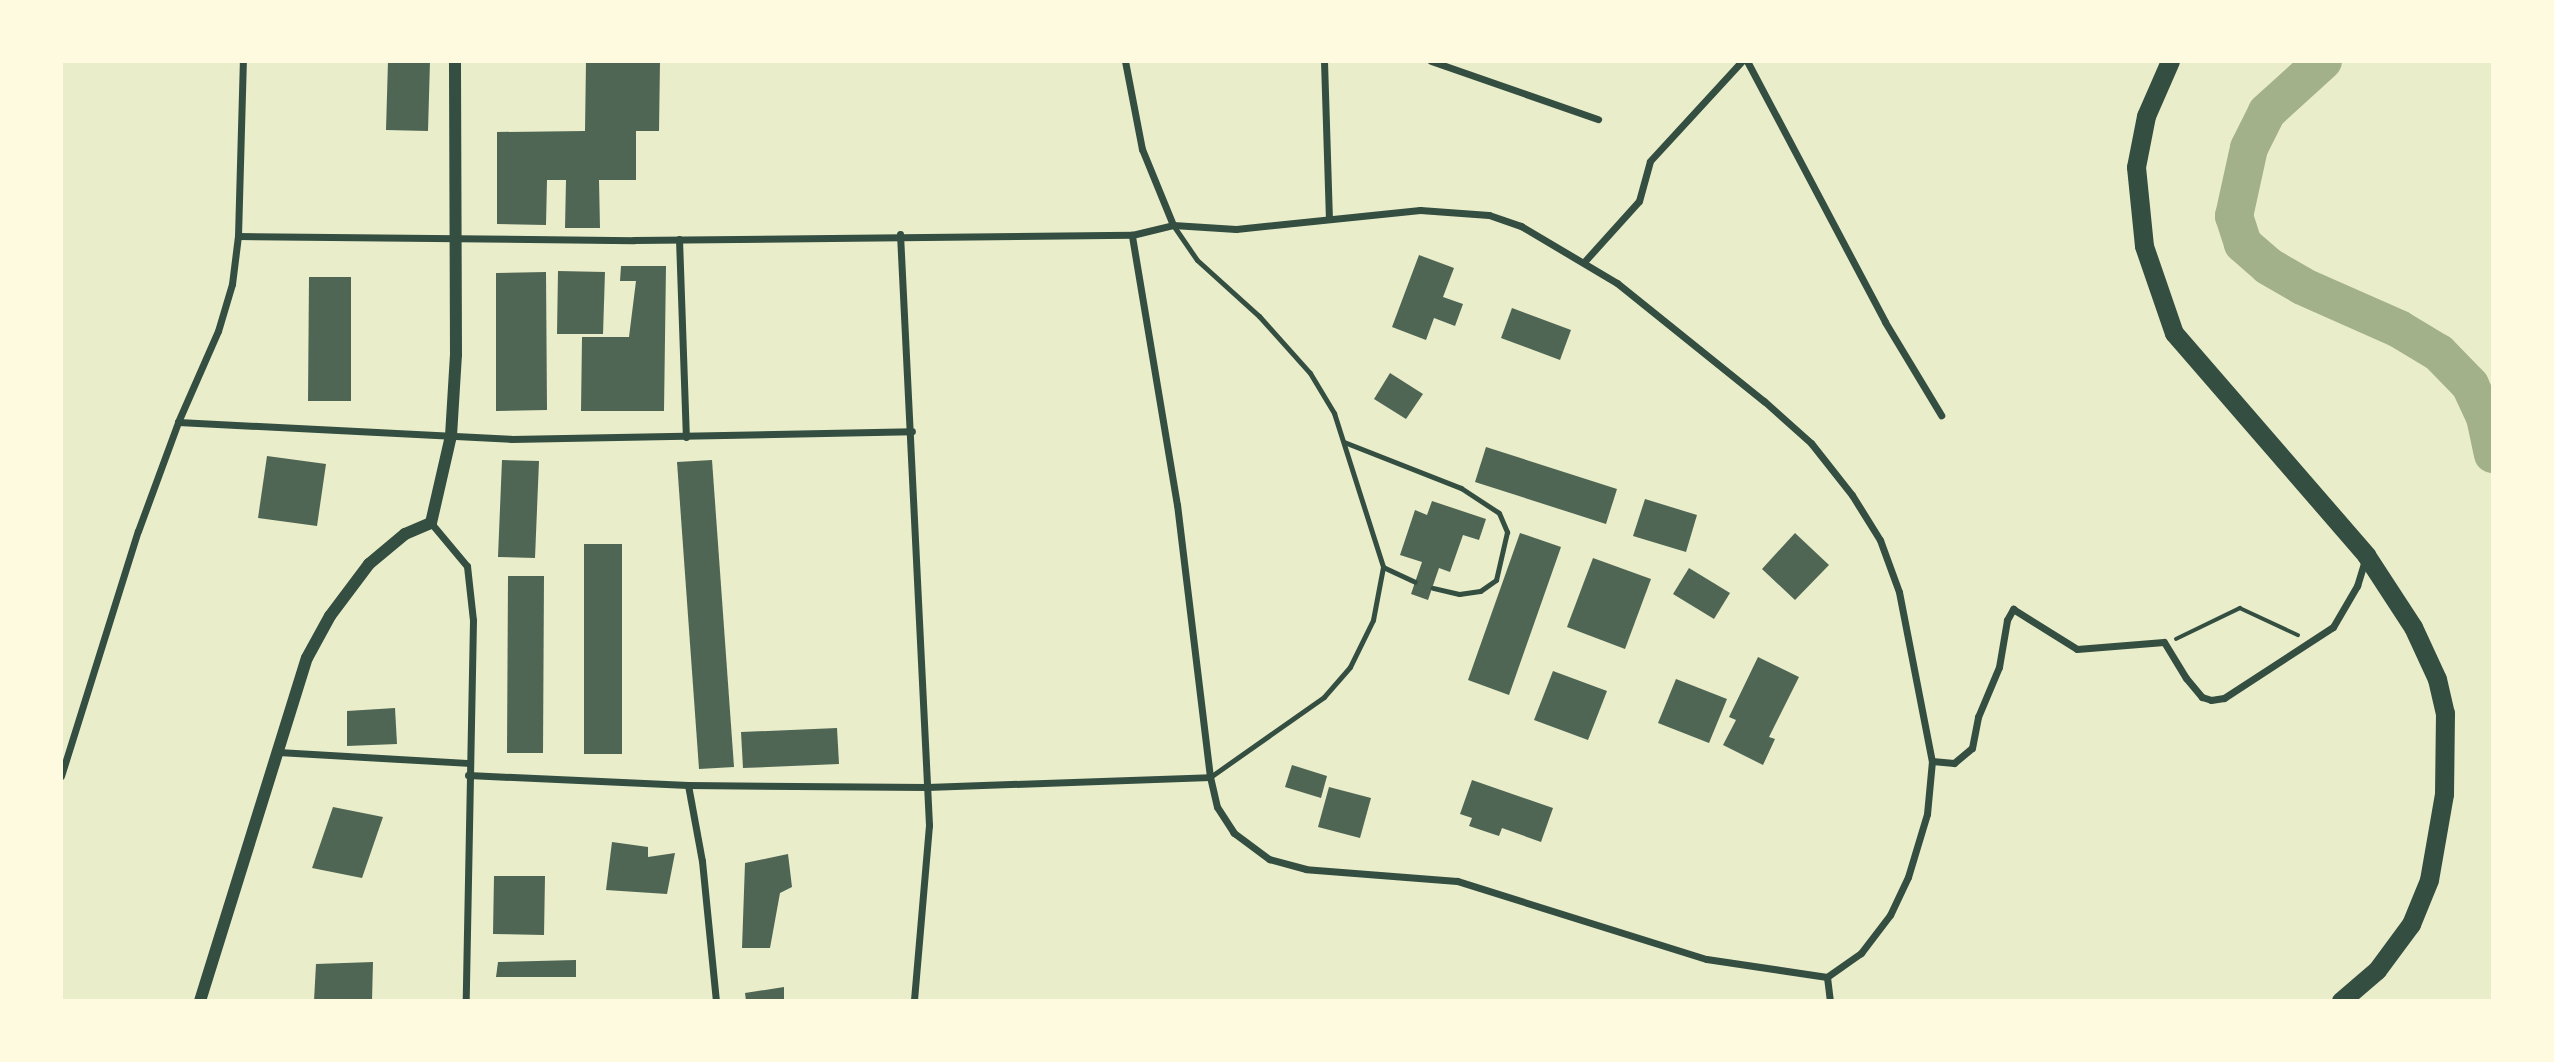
<!DOCTYPE html>
<html>
<head>
<meta charset="utf-8">
<style>
  body { margin:0 }
  #map { position:relative; width:2554px; height:1062px; overflow:hidden; background:#e9edc9; font-family:Literata,serif }
  div>[style] { position:absolute }
  [style*='--x'] { left:calc(var(--x)*1px); top:calc(var(--y)*1px); width:calc(var(--w)*1px); rotate:calc(var(--a)*1deg) }
  .river>* { height:38px; margin:-19px; padding:0 19px; transform-origin:19px; border-radius:19px; background:#a3b18a }
  .building>* { inset:0; background:#4f6655 }
  .path>* { height:3.5px; margin:-1.75px; padding:0 1.75px; transform-origin:1.75px; border-radius:1.75px; background:#344e41 }
  .service>* { height:5px; margin:-2.5px; padding:0 2.5px; transform-origin:2.5px; border-radius:2.5px; background:#344e41 }
  .minor>* { height:7px; margin:-3.5px; padding:0 3.5px; transform-origin:3.5px; border-radius:3.5px; background:#344e41 }
  .tertiary>* { height:12px; margin:-6px; padding:0 6px; transform-origin:6px; border-radius:6px; background:#344e41 }
  .trunk>* { height:19px; margin:-9.5px; padding:0 9.5px; transform-origin:9.5px; border-radius:9.5px; background:#344e41 }
  span { translate:-50% -50%; white-space:nowrap; text-align:center; line-height:1.15; -webkit-text-stroke:6px #fefae0; paint-order:stroke }
  .frame { position:absolute; inset:0; border:63px solid #fefae0; pointer-events:none }
</style>
</head>
<body>
<div id="map">
  <div class="river">
    <i style="--x:2323;--y:61;--w:76;--a:137.7"></i>
    <i style="--x:2267;--y:112;--w:40;--a:116.6"></i>
    <i style="--x:2249;--y:148;--w:70;--a:102.4"></i>
    <i style="--x:2234;--y:216;--w:29;--a:72"></i>
    <i style="--x:2243;--y:244;--w:33;--a:41"></i>
    <i style="--x:2268;--y:266;--w:39;--a:30"></i>
    <i style="--x:2302;--y:286;--w:106;--a:23.9"></i>
    <i style="--x:2399;--y:329;--w:47;--a:31"></i>
    <i style="--x:2439;--y:353;--w:45;--a:45.9"></i>
    <i style="--x:2470;--y:385;--w:35;--a:65"></i>
    <i style="--x:2485;--y:417;--w:38;--a:78"></i>
  </div>
  <div class="building">
    <i style="clip-path:polygon(388px 61px,430px 61px,428px 131px,386px 130px)"></i>
    <i style="clip-path:polygon(586px 61px,660px 61px,659px 131px,636px 131px,636px 180px,599px 180px,600px 228px,565px 228px,566px 180px,547px 180px,546px 225px,497px 224px,497px 132px,585px 131px)"></i>
    <i style="clip-path:polygon(1419px 255px,1454px 268px,1443px 297px,1463px 304px,1455px 326px,1434px 318px,1426px 340px,1392px 327px)"></i>
    <i style="clip-path:polygon(621px 266px,666px 266px,664px 411px,581px 411px,582px 337px,629px 337px,636px 281px,620px 281px)"></i>
    <i style="clip-path:polygon(558px 271px,605px 272px,603px 334px,557px 334px)"></i>
    <i style="clip-path:polygon(546px 272px,547px 410px,496px 411px,496px 273px)"></i>
    <i style="clip-path:polygon(309px 277px,351px 277px,351px 401px,308px 401px)"></i>
    <i style="clip-path:polygon(1512px 308px,1571px 330px,1560px 360px,1501px 338px)"></i>
    <i style="clip-path:polygon(1390px 373px,1423px 394px,1406px 419px,1374px 399px)"></i>
    <i style="clip-path:polygon(1486px 447px,1617px 489px,1606px 524px,1475px 482px)"></i>
    <i style="clip-path:polygon(267px 456px,326px 464px,317px 526px,258px 518px)"></i>
    <i style="clip-path:polygon(502px 460px,539px 461px,535px 558px,498px 557px)"></i>
    <i style="clip-path:polygon(712px 460px,734px 767px,699px 769px,677px 462px)"></i>
    <i style="clip-path:polygon(1645px 499px,1697px 515px,1686px 552px,1633px 536px)"></i>
    <i style="clip-path:polygon(1432px 501px,1486px 519px,1479px 540px,1463px 535px,1450px 572px,1439px 568px,1428px 600px,1411px 594px,1422px 562px,1400px 555px,1415px 510px,1427px 515px)"></i>
    <i style="clip-path:polygon(1520px 533px,1561px 547px,1509px 695px,1468px 680px)"></i>
    <i style="clip-path:polygon(1795px 533px,1829px 565px,1795px 600px,1762px 569px)"></i>
    <i style="clip-path:polygon(584px 544px,622px 544px,622px 754px,584px 754px)"></i>
    <i style="clip-path:polygon(1593px 558px,1651px 579px,1625px 649px,1567px 627px)"></i>
    <i style="clip-path:polygon(1689px 568px,1730px 593px,1714px 619px,1673px 594px)"></i>
    <i style="clip-path:polygon(508px 576px,544px 576px,543px 753px,507px 753px)"></i>
    <i style="clip-path:polygon(1758px 657px,1799px 677px,1769px 737px,1775px 739px,1763px 765px,1723px 745px,1736px 720px,1729px 717px)"></i>
    <i style="clip-path:polygon(1553px 671px,1607px 691px,1588px 740px,1534px 720px)"></i>
    <i style="clip-path:polygon(1676px 679px,1727px 699px,1709px 743px,1658px 723px)"></i>
    <i style="clip-path:polygon(395px 708px,397px 744px,347px 746px,347px 711px)"></i>
    <i style="clip-path:polygon(837px 728px,839px 764px,743px 768px,741px 732px)"></i>
    <i style="clip-path:polygon(1292px 765px,1327px 776px,1321px 798px,1285px 787px)"></i>
    <i style="clip-path:polygon(1472px 780px,1553px 808px,1541px 842px,1502px 828px,1499px 836px,1469px 826px,1472px 818px,1460px 814px)"></i>
    <i style="clip-path:polygon(1329px 787px,1371px 798px,1360px 838px,1318px 827px)"></i>
    <i style="clip-path:polygon(333px 807px,383px 817px,362px 878px,312px 868px)"></i>
    <i style="clip-path:polygon(612px 842px,648px 847px,648px 857px,675px 853px,667px 894px,606px 890px)"></i>
    <i style="clip-path:polygon(788px 854px,792px 887px,780px 893px,770px 948px,742px 948px,745px 863px)"></i>
    <i style="clip-path:polygon(494px 876px,545px 876px,544px 935px,493px 934px)"></i>
    <i style="clip-path:polygon(576px 960px,576px 977px,496px 977px,498px 962px)"></i>
    <i style="clip-path:polygon(373px 962px,372px 1001px,314px 1001px,316px 964px)"></i>
    <i style="clip-path:polygon(784px 987px,784px 1001px,746px 1001px,745px 993px)"></i>
  </div>
  <div class="path">
    <i style="--x:2176;--y:639;--w:71;--a:-25.8"></i>
    <i style="--x:2240;--y:608;--w:64;--a:25"></i>
  </div>
  <div class="service">
    <i style="--x:1173;--y:225;--w:42;--a:55.6"></i>
    <i style="--x:1197;--y:260;--w:84;--a:42.1"></i>
    <i style="--x:1259;--y:316;--w:76;--a:48.2"></i>
    <i style="--x:1310;--y:373;--w:47;--a:59"></i>
    <i style="--x:1334;--y:413;--w:162;--a:72.3"></i>
    <i style="--x:1383;--y:567;--w:54;--a:100.7"></i>
    <i style="--x:1373;--y:620;--w:52;--a:116.1"></i>
    <i style="--x:1350;--y:667;--w:40;--a:131"></i>
    <i style="--x:1324;--y:697;--w:139;--a:144.9"></i>
    <i style="--x:1344;--y:442;--w:126;--a:21.5"></i>
    <i style="--x:1461;--y:488;--w:45;--a:33.3"></i>
    <i style="--x:1499;--y:513;--w:21;--a:67"></i>
    <i style="--x:1507;--y:532;--w:49;--a:102.9"></i>
    <i style="--x:1496;--y:580;--w:19;--a:145"></i>
    <i style="--x:1480;--y:591;--w:21;--a:172"></i>
    <i style="--x:1459;--y:594;--w:27;--a:-167"></i>
    <i style="--x:1383;--y:567;--w:35;--a:25"></i>
  </div>
  <div class="minor">
    <i style="--x:1125;--y:61;--w:90;--a:79.1"></i>
    <i style="--x:1142;--y:149;--w:82;--a:67.8"></i>
    <i style="--x:1324;--y:61;--w:158;--a:88.2"></i>
    <i style="--x:1431;--y:61;--w:177;--a:19.2"></i>
    <i style="--x:1747;--y:61;--w:295;--a:62.1"></i>
    <i style="--x:1885;--y:322;--w:109;--a:58.9"></i>
    <i style="--x:900;--y:234;--w:592;--a:87.19"></i>
    <i style="--x:929;--y:825;--w:177;--a:94.9"></i>
    <i style="--x:238;--y:236;--w:396;--a:0.6"></i>
    <i style="--x:634;--y:240;--w:498;--a:-0.6"></i>
    <i style="--x:1132;--y:235;--w:42;--a:-13.7"></i>
    <i style="--x:1173;--y:225;--w:63;--a:3.6"></i>
    <i style="--x:1236;--y:229;--w:185;--a:-5.9"></i>
    <i style="--x:1420;--y:210;--w:69;--a:4.1"></i>
    <i style="--x:1489;--y:215;--w:34;--a:19"></i>
    <i style="--x:1521;--y:226;--w:112;--a:30.7"></i>
    <i style="--x:1617;--y:283;--w:189;--a:38.8"></i>
    <i style="--x:1764;--y:401;--w:63;--a:41.8"></i>
    <i style="--x:1811;--y:443;--w:66;--a:51.7"></i>
    <i style="--x:1852;--y:495;--w:53;--a:58.1"></i>
    <i style="--x:1880;--y:540;--w:55;--a:69.9"></i>
    <i style="--x:1899;--y:592;--w:172;--a:79"></i>
    <i style="--x:1932;--y:761;--w:53;--a:95.4"></i>
    <i style="--x:1927;--y:814;--w:66;--a:106.8"></i>
    <i style="--x:1908;--y:877;--w:42;--a:115.3"></i>
    <i style="--x:1890;--y:915;--w:48;--a:127.3"></i>
    <i style="--x:1861;--y:953;--w:42;--a:144.8"></i>
    <i style="--x:1827;--y:977;--w:122;--a:-171.5"></i>
    <i style="--x:1706;--y:959;--w:261;--a:-162.6"></i>
    <i style="--x:1457;--y:881;--w:151;--a:-175.5"></i>
    <i style="--x:1306;--y:869;--w:38;--a:-165"></i>
    <i style="--x:1269;--y:859;--w:44;--a:-143.4"></i>
    <i style="--x:1234;--y:833;--w:31;--a:-123"></i>
    <i style="--x:1217;--y:807;--w:31;--a:-103"></i>
    <i style="--x:1210;--y:777;--w:274;--a:-96.9"></i>
    <i style="--x:1177;--y:505;--w:274;--a:-99.5"></i>
    <i style="--x:679;--y:239;--w:198;--a:88"></i>
    <i style="--x:1584;--y:262;--w:82;--a:-48"></i>
    <i style="--x:1639;--y:201;--w:41;--a:-74.6"></i>
    <i style="--x:1650;--y:161;--w:136;--a:-47.4"></i>
    <i style="--x:178;--y:422;--w:333;--a:2.9"></i>
    <i style="--x:511;--y:439;--w:401;--a:-1.1"></i>
    <i style="--x:431;--y:523;--w:56;--a:50.1"></i>
    <i style="--x:467;--y:566;--w:54;--a:83.7"></i>
    <i style="--x:473;--y:620;--w:381;--a:91.1"></i>
    <i style="--x:278;--y:752;--w:189;--a:3.3"></i>
    <i style="--x:1932;--y:761;--w:22;--a:5"></i>
    <i style="--x:1954;--y:763;--w:23;--a:-40"></i>
    <i style="--x:1972;--y:748;--w:32;--a:-79"></i>
    <i style="--x:1978;--y:717;--w:54;--a:-67.2"></i>
    <i style="--x:1999;--y:667;--w:48;--a:-80.3"></i>
    <i style="--x:2007;--y:620;--w:13;--a:-61"></i>
    <i style="--x:2013;--y:609;--w:75;--a:32"></i>
    <i style="--x:2077;--y:649;--w:87;--a:-4.6"></i>
    <i style="--x:2164;--y:642;--w:42;--a:58.6"></i>
    <i style="--x:2186;--y:678;--w:25;--a:50"></i>
    <i style="--x:2202;--y:697;--w:9;--a:18"></i>
    <i style="--x:2211;--y:700;--w:13;--a:-9"></i>
    <i style="--x:2224;--y:698;--w:130;--a:-33.1"></i>
    <i style="--x:2333;--y:627;--w:48;--a:-59.7"></i>
    <i style="--x:2357;--y:586;--w:28;--a:-73"></i>
    <i style="--x:468;--y:775;--w:220;--a:2.6"></i>
    <i style="--x:688;--y:785;--w:239;--a:0.5"></i>
    <i style="--x:927;--y:787;--w:283;--a:-2"></i>
    <i style="--x:61;--y:776;--w:257;--a:-72.6"></i>
    <i style="--x:138;--y:531;--w:116;--a:-69.8"></i>
    <i style="--x:178;--y:422;--w:99;--a:-66.3"></i>
    <i style="--x:218;--y:331;--w:49;--a:-73.4"></i>
    <i style="--x:232;--y:284;--w:48;--a:-82.9"></i>
    <i style="--x:238;--y:236;--w:175;--a:-88.4"></i>
    <i style="--x:688;--y:785;--w:77;--a:79.6"></i>
    <i style="--x:702;--y:861;--w:141;--a:84.3"></i>
    <i style="--x:1827;--y:977;--w:24;--a:83"></i>
  </div>
  <div class="tertiary">
    <i style="--x:200;--y:1001;--w:359;--a:-72.7"></i>
    <i style="--x:307;--y:658;--w:48;--a:-61.3"></i>
    <i style="--x:330;--y:616;--w:65;--a:-53.1"></i>
    <i style="--x:369;--y:564;--w:47;--a:-39.8"></i>
    <i style="--x:405;--y:534;--w:28;--a:-23"></i>
    <i style="--x:431;--y:523;--w:89;--a:-77.1"></i>
    <i style="--x:451;--y:436;--w:81;--a:-86.5"></i>
    <i style="--x:456;--y:355;--w:294;--a:-90.2"></i>
  </div>
  <div class="trunk">
    <i style="--x:2170;--y:61;--w:60;--a:113.6"></i>
    <i style="--x:2146;--y:116;--w:52;--a:101.1"></i>
    <i style="--x:2136;--y:167;--w:79;--a:84.2"></i>
    <i style="--x:2144;--y:246;--w:92;--a:71"></i>
    <i style="--x:2174;--y:333;--w:294;--a:49.1"></i>
    <i style="--x:2366;--y:555;--w:86;--a:56.9"></i>
    <i style="--x:2413;--y:627;--w:57;--a:65.2"></i>
    <i style="--x:2437;--y:679;--w:35;--a:77"></i>
    <i style="--x:2445;--y:713;--w:81;--a:90.7"></i>
    <i style="--x:2444;--y:794;--w:87;--a:99.9"></i>
    <i style="--x:2429;--y:880;--w:48;--a:112.2"></i>
    <i style="--x:2411;--y:924;--w:57;--a:126.5"></i>
    <i style="--x:2377;--y:970;--w:48;--a:139.3"></i>
  </div>
  <div class="frame"></div>
</div>
</body>
</html>
